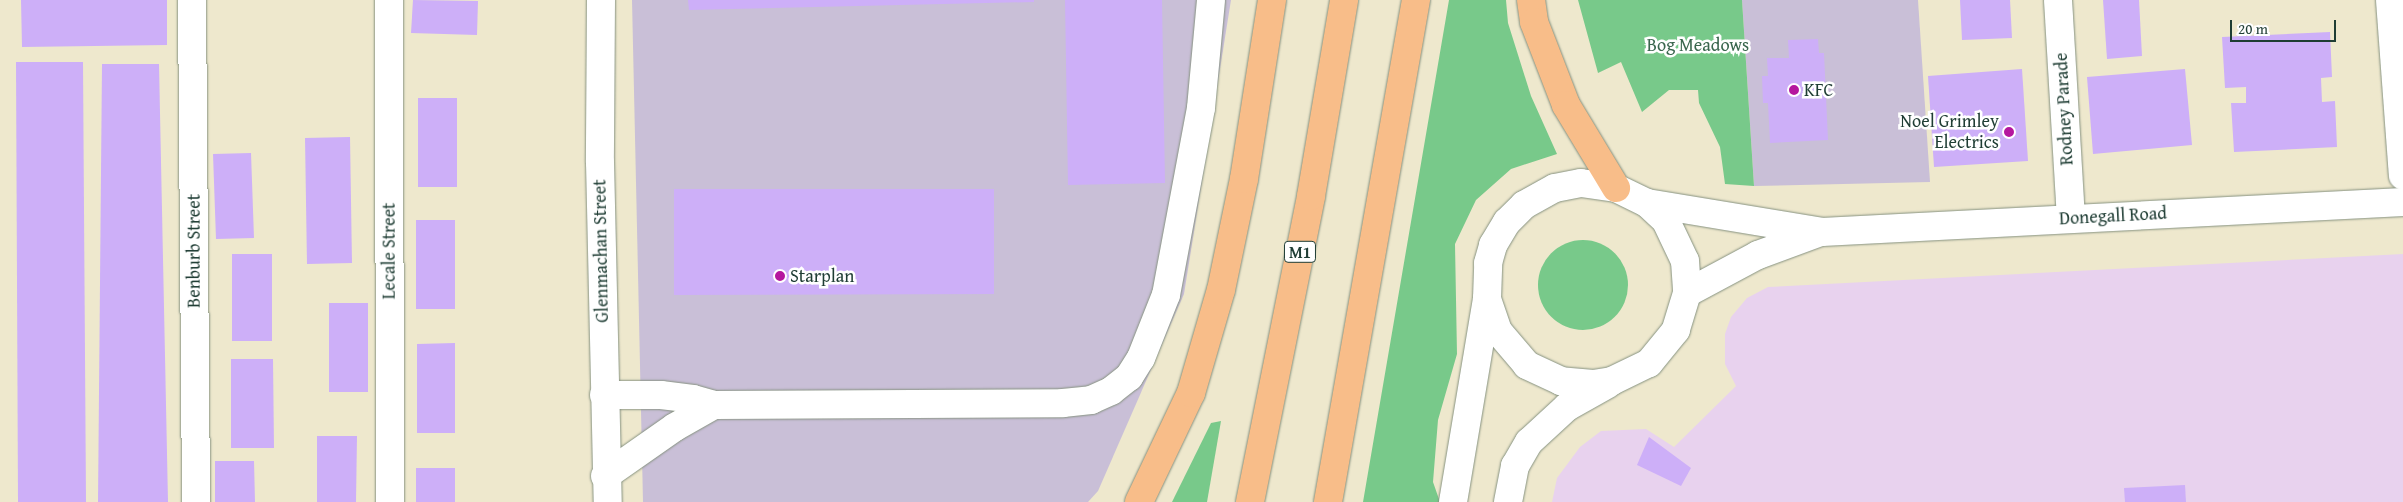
<!DOCTYPE html>
<html>
<head>
<meta charset="utf-8">
<style>
  body { margin:0 }
  #map { position:relative; width:2403px; height:502px; overflow:hidden; background:#eee8cd; font-family:"Gentium Book Plus",serif }
  div>[style] { position:absolute }
  [style*='--x'] { left:calc(var(--x)*1px); top:calc(var(--y)*1px); width:calc(var(--w)*1px); rotate:calc(var(--a)*1deg) }
  .built>* { inset:0; background:#e8d2ee }
  .industrial>* { inset:0; background:#c9bfd7 }
  .green>* { inset:0; background:#78c98a }
  .round { border-radius:50% }
  .building>* { inset:0; background:#cdaff8 }
  .roads { filter:drop-shadow(0 0 1px #869280) drop-shadow(0 0 1px #869280) }
  .minor>* { height:28px; margin:-14px; padding:0 14px; transform-origin:14px; border-radius:14px; background:#fff }
  .tertiary>* { height:28px; margin:-14px; padding:0 14px; transform-origin:14px; border-radius:14px; background:#fff }
  .motorway>* { height:28px; margin:-14px; padding:0 14px; transform-origin:14px; border-radius:14px; background:#f8bd89 }
  .dots>* { width:14px; height:14px; translate:-50% -50%; box-sizing:border-box; border:2px solid #fff; border-radius:50% }
  span { translate:-50% -50%; white-space:nowrap; text-align:center; line-height:1.15; -webkit-text-stroke:5px #fff; paint-order:stroke }
  .shield-label span { padding:1px 4px; background:#fff; border:1px solid; border-radius:4px; -webkit-text-stroke-width:0 }
  .shield-label { font-size:16px; color:#1f3d34; font-weight:700 }
  .park-label { font-size:18px; color:#3a674e }
  .poi-label { font-size:18px; color:#1f3d34 }
  .left { translate:0 -50%; text-align:left }
  .right { translate:-100% -50%; text-align:right }
  .street-label { font-size:18px; color:#1f3d34 }
  .scale { position:absolute; left:2230px; top:20px; width:106px; height:22px; box-sizing:border-box; border:2px solid #1f3d34; border-top:0; padding-left:6px; font-size:15px; line-height:18px; white-space:nowrap; color:#1f3d34; -webkit-text-stroke:4px #fff; paint-order:stroke }
</style>
</head>
<body>
<div id="map">
  <div class="built">
    <i style="clip-path:polygon(2403px 254px,2403px 502px,1552px 502px,1557px 478px,1580px 447px,1601px 431px,1646px 429px,1674px 447px,1736px 386px,1725px 364px,1725px 334px,1731px 317px,1747px 298px,1768px 287px)"></i>
  </div>
  <div class="industrial">
    <i style="clip-path:polygon(632px 0,1231px 0,1184px 294px,1098px 491px,1088px 502px,643px 502px)"></i>
    <i style="clip-path:polygon(1742px 0,1918px 0,1930px 182px,1754px 186px)"></i>
  </div>
  <div class="green">
    <i style="clip-path:polygon(1449px 0,1506px 0,1508px 23px,1531px 96px,1557px 154px,1511px 169px,1476px 200px,1455px 244px,1457px 354px,1438px 420px,1433px 482px,1440px 502px,1363px 502px)"></i>
    <i style="clip-path:polygon(1578px 0,1742px 0,1754px 186px,1725px 184px,1720px 147px,1699px 103px,1698px 90px,1669px 90px,1642px 112px,1621px 62px,1598px 73px)"></i>
    <i class="round" style="left:1538px;top:240px;width:90px;height:90px"></i>
    <i style="clip-path:polygon(1221px 421px,1207px 502px,1172px 502px,1211px 423px)"></i>
  </div>
  <div class="building">
    <i style="clip-path:polygon(21px 0,167px 0,167px 45px,22px 47px)"></i>
    <i style="clip-path:polygon(413px 0,478px 1px,477px 35px,411px 33px)"></i>
    <i style="clip-path:polygon(688px 0,1034px 0,1034px 2px,689px 10px)"></i>
    <i style="clip-path:polygon(1065px 0,1162px 0,1165px 183px,1068px 185px)"></i>
    <i style="clip-path:polygon(1960px 0,2010px 0,2012px 38px,1962px 40px)"></i>
    <i style="clip-path:polygon(2103px 0,2139px 0,2142px 56px,2107px 59px)"></i>
    <i style="clip-path:polygon(2330px 32px,2332px 77px,2321px 78px,2322px 102px,2335px 101px,2337px 147px,2234px 152px,2231px 103px,2246px 103px,2246px 87px,2225px 88px,2222px 37px)"></i>
    <i style="clip-path:polygon(1818px 39px,1819px 53px,1824px 53px,1828px 140px,1770px 143px,1768px 103px,1763px 103px,1762px 76px,1768px 76px,1767px 58px,1789px 58px,1788px 40px)"></i>
    <i style="clip-path:polygon(16px 62px,83px 62px,86px 502px,18px 502px)"></i>
    <i style="clip-path:polygon(102px 64px,159px 64px,168px 502px,98px 502px)"></i>
    <i style="clip-path:polygon(2022px 69px,2028px 161px,1934px 167px,1928px 76px)"></i>
    <i style="clip-path:polygon(2185px 69px,2192px 145px,2093px 154px,2087px 77px)"></i>
    <i style="clip-path:polygon(418px 98px,457px 98px,457px 187px,418px 187px)"></i>
    <i style="clip-path:polygon(350px 137px,352px 263px,307px 264px,305px 138px)"></i>
    <i style="clip-path:polygon(251px 153px,254px 238px,216px 239px,213px 154px)"></i>
    <i style="clip-path:polygon(674px 189px,994px 189px,994px 294px,674px 295px)"></i>
    <i style="clip-path:polygon(416px 220px,455px 220px,455px 309px,416px 309px)"></i>
    <i style="clip-path:polygon(232px 254px,272px 254px,272px 341px,232px 341px)"></i>
    <i style="clip-path:polygon(329px 303px,368px 303px,368px 392px,329px 392px)"></i>
    <i style="clip-path:polygon(455px 343px,455px 433px,417px 433px,417px 344px)"></i>
    <i style="clip-path:polygon(231px 359px,273px 359px,274px 448px,231px 448px)"></i>
    <i style="clip-path:polygon(317px 436px,357px 436px,356px 502px,317px 502px)"></i>
    <i style="clip-path:polygon(1649px 437px,1691px 468px,1681px 486px,1637px 465px)"></i>
    <i style="clip-path:polygon(215px 461px,254px 461px,255px 502px,215px 502px)"></i>
    <i style="clip-path:polygon(416px 468px,455px 468px,455px 502px,416px 502px)"></i>
    <i style="clip-path:polygon(2185px 485px,2186px 502px,2125px 502px,2124px 488px)"></i>
  </div>
  <div class="roads">
    <div class="minor">
      <i style="--x:192;--y:0;--w:502;--a:89.54"></i>
      <i style="--x:389;--y:0;--w:502;--a:89.89"></i>
      <i style="--x:2058;--y:0;--w:218;--a:86.6"></i>
      <i style="--x:2390;--y:0;--w:176;--a:85.8"></i>
      <i style="--x:604;--y:395;--w:57;--a:0"></i>
      <i style="--x:661;--y:395;--w:32;--a:7"></i>
      <i style="--x:693;--y:399;--w:22;--a:16"></i>
      <i style="--x:714;--y:405;--w:349;--a:-0.3"></i>
      <i style="--x:1063;--y:403;--w:28;--a:-6"></i>
      <i style="--x:1091;--y:400;--w:22;--a:-24"></i>
      <i style="--x:1111;--y:391;--w:23;--a:-38"></i>
      <i style="--x:1129;--y:377;--w:22;--a:-58"></i>
      <i style="--x:1141;--y:358;--w:68;--a:-68.4"></i>
      <i style="--x:1166;--y:295;--w:190;--a:-79.4"></i>
      <i style="--x:1201;--y:108;--w:108;--a:-84.7"></i>
      <i style="--x:605;--y:476;--w:85;--a:-35"></i>
      <i style="--x:675;--y:427;--w:45;--a:-29.4"></i>
    </div>
    <div class="tertiary">
      <i style="--x:601;--y:0;--w:162;--a:90.4"></i>
      <i style="--x:600;--y:162;--w:340;--a:88.7"></i>
      <i style="--x:1647;--y:203;--w:177;--a:9.4"></i>
      <i style="--x:1822;--y:232;--w:582;--a:-2.96"></i>
      <i style="--x:1687;--y:293;--w:81;--a:-28.2"></i>
      <i style="--x:1758;--y:255;--w:67;--a:-20.1"></i>
      <i style="--x:1453;--y:502;--w:206;--a:-80.5"></i>
      <i style="--x:1487;--y:299;--w:36;--a:-88"></i>
      <i style="--x:1488;--y:263;--w:19;--a:-74"></i>
      <i style="--x:1493;--y:245;--w:27;--a:-59"></i>
      <i style="--x:1507;--y:222;--w:24;--a:-45"></i>
      <i style="--x:1524;--y:205;--w:35;--a:-29"></i>
      <i style="--x:1555;--y:188;--w:26;--a:-11"></i>
      <i style="--x:1581;--y:183;--w:35;--a:8"></i>
      <i style="--x:1616;--y:188;--w:34;--a:26"></i>
      <i style="--x:1647;--y:203;--w:26;--a:43"></i>
      <i style="--x:1666;--y:221;--w:44;--a:64.6"></i>
      <i style="--x:1685;--y:261;--w:32;--a:86"></i>
      <i style="--x:1687;--y:293;--w:39;--a:107"></i>
      <i style="--x:1676;--y:330;--w:43;--a:129.3"></i>
      <i style="--x:1649;--y:363;--w:41;--a:154.1"></i>
      <i style="--x:1612;--y:381;--w:19;--a:171"></i>
      <i style="--x:1593;--y:384;--w:32;--a:-175"></i>
      <i style="--x:1561;--y:381;--w:38;--a:-155"></i>
      <i style="--x:1527;--y:365;--w:45;--a:-130.5"></i>
      <i style="--x:1498;--y:331;--w:34;--a:-109"></i>
      <i style="--x:1508;--y:502;--w:37;--a:-79"></i>
      <i style="--x:1515;--y:466;--w:28;--a:-60"></i>
      <i style="--x:1529;--y:442;--w:52;--a:-42.6"></i>
      <i style="--x:1567;--y:407;--w:47;--a:-29.3"></i>
    </div>
    <div class="motorway">
      <i style="--x:1531;--y:0;--w:22;--a:82"></i>
      <i style="--x:1534;--y:22;--w:89;--a:68.9"></i>
      <i style="--x:1566;--y:105;--w:97;--a:58.9"></i>
      <i style="--x:1139;--y:502;--w:121;--a:-64.5"></i>
      <i style="--x:1191;--y:393;--w:107;--a:-73.8"></i>
      <i style="--x:1221;--y:290;--w:113;--a:-78.3"></i>
      <i style="--x:1244;--y:179;--w:181;--a:-81.1"></i>
      <i style="--x:1250;--y:502;--w:312;--a:-78.7"></i>
      <i style="--x:1311;--y:196;--w:199;--a:-80.4"></i>
      <i style="--x:1328;--y:502;--w:510;--a:-80.06"></i>
    </div>
  </div>
  <div class="dots">
    <i style="left:1794px;top:90px;background:#b5179e"></i>
    <i style="left:2009px;top:132px;background:#b5179e"></i>
    <i style="left:780px;top:276px;background:#b5179e"></i>
  </div>
  <div class="shield-label">
    <span style="left:1300px;top:252px">M1</span>
  </div>
  <div class="park-label">
    <span style="left:1698px;top:45px">Bog Meadows</span>
  </div>
  <div class="poi-label">
    <span class="left" style="left:1804px;top:90px">KFC</span>
    <span class="right" style="left:1999px;top:132px">Noel Grimley<br>Electrics</span>
    <span class="left" style="left:790px;top:276px">Starplan</span>
  </div>
  <div class="street-label">
    <span style="left:2064px;top:109px;rotate:-93deg">Rodney Parade</span>
    <span style="left:2113px;top:216px;rotate:-3deg">Donegall Road</span>
    <span style="left:194px;top:251px;rotate:-90deg">Benburb Street</span>
    <span style="left:389px;top:251px;rotate:-90deg">Lecale Street</span>
    <span style="left:601px;top:251px;rotate:-91deg">Glenmachan Street</span>
  </div>
  <div class="scale">20 m</div>
</div>
</body>
</html>
